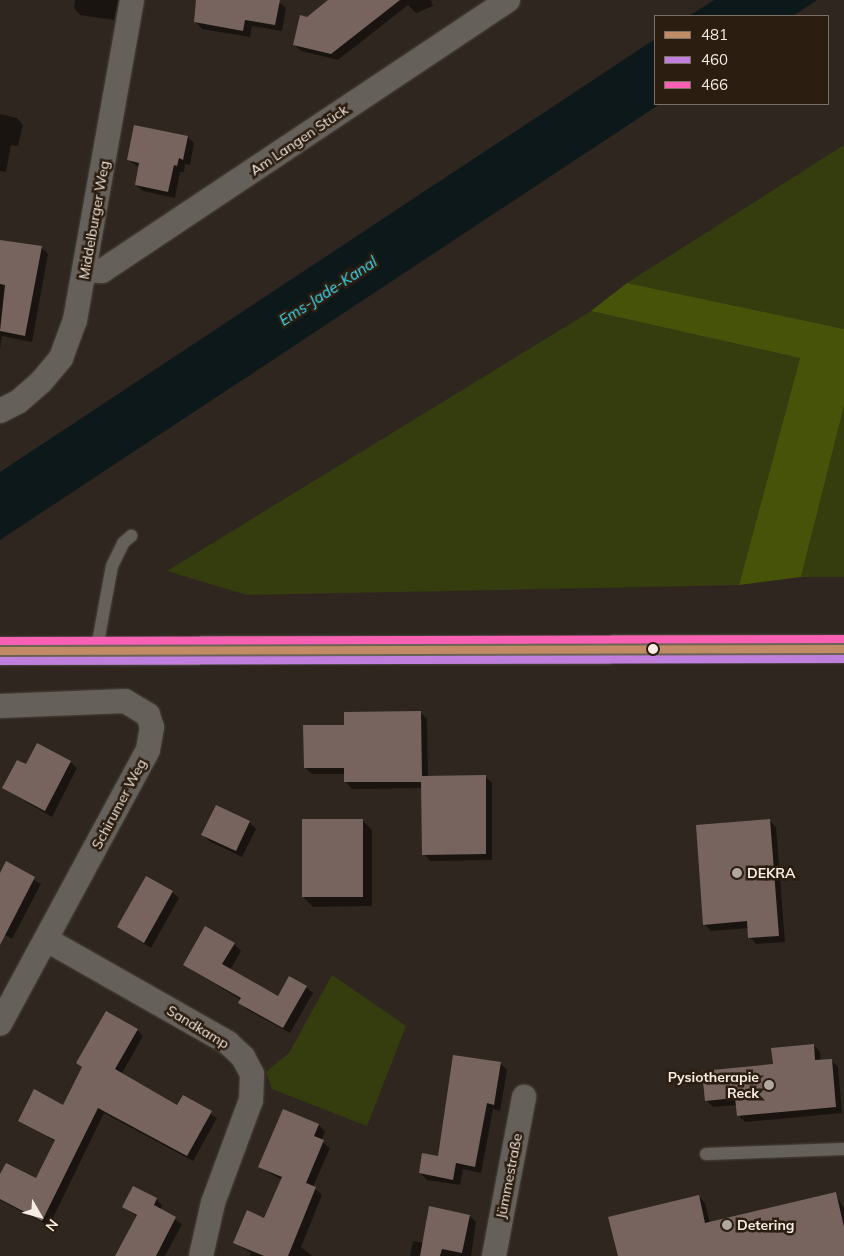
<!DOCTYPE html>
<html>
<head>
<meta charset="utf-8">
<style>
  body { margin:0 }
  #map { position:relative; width:844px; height:1256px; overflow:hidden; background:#2f271f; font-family:Mulish,sans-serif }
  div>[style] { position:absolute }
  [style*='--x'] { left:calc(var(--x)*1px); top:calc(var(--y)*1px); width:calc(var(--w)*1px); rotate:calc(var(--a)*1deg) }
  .green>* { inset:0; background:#353d0f }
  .forest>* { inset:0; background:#475309 }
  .water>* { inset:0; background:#0c181a }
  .shadow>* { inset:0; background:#0007 }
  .building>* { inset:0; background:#77645f }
  .roads { filter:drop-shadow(0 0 1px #4b443e) drop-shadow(0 0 1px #4b443e) }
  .lane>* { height:12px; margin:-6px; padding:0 6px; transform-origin:6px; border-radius:6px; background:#66605a }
  .street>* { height:24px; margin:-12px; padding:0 12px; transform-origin:12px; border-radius:12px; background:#66605a }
  .primary>* { height:28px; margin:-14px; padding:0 14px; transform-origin:14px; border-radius:14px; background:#6b6256 }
  .bus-1>* { height:8px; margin:-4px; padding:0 4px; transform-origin:4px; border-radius:4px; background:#c18c65 }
  .bus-2>* { height:8px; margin:-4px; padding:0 4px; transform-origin:4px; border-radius:4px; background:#c07fdc }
  .bus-3>* { height:8px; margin:-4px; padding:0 4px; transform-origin:4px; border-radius:4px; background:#f860b3 }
  .dots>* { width:14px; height:14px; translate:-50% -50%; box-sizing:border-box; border:2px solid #2b1d10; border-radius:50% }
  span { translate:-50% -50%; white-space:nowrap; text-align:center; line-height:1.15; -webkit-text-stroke:5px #2b1d10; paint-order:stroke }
  .street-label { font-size:14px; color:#f6ece3 }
  .poi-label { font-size:14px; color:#f6ece3; font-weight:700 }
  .left { translate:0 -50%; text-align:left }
  .right { translate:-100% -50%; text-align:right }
  .water-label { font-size:15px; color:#3bdff8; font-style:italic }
  .legend { position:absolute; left:654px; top:15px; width:175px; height:90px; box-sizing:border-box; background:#2b1d10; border:1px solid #7c7064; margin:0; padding:6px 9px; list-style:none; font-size:15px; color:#f6ece3 }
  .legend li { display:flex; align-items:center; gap:10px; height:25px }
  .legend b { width:25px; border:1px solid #7c7064 }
  .north { position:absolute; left:15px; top:1191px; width:50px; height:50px; -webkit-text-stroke:4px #2b1d10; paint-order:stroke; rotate:128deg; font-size:14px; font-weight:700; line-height:20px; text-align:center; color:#f6ece3 }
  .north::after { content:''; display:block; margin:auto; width:18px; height:22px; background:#f6ece3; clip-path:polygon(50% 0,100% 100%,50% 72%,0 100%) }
</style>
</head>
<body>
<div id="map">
  <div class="green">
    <i style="clip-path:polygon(844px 145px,844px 329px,627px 283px)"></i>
    <i style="clip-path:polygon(591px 311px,800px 358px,739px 585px,247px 595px,167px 571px)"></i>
    <i style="clip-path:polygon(844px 406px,844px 577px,801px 577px)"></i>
    <i style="clip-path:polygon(332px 975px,406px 1026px,367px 1126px,272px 1089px,266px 1072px,289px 1053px)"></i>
  </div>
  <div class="forest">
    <i style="clip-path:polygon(627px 283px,844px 329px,844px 406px,801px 577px,739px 585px,800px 358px,591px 311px)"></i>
  </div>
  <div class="water">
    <i style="clip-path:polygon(714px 0,817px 0,793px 16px,689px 16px)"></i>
    <i style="clip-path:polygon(655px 39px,655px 104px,660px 104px,0 540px,0 472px)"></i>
  </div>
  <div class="shadow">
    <i style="clip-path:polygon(75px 0,118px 0,114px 20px,80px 15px,74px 8px)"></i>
    <i style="clip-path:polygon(199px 0,279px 2px,286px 8px,282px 31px,252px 26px,250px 37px,202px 29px,196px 22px)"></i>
    <i style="clip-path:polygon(330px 0,431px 0,433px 6px,416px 13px,408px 5px,338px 60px,301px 51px,294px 44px,307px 18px)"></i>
    <i style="clip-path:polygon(0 114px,17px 118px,23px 125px,18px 146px,11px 145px,6px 172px,0 171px)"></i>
    <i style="clip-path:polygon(188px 137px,194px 143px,190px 165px,185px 164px,184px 172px,180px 172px,175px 198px,143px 191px,136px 185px,140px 168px,128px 160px)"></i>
    <i style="clip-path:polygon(0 241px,41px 247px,48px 254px,32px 342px,2px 336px,0 349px)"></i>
    <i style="clip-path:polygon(420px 712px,427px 719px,428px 777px,485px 776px,492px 783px,492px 860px,430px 861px,424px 854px,423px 788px,352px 789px,346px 782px,345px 774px,312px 774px,305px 768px,345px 726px)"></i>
    <i style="clip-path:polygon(70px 762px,77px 768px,52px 817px,3px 788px,26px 766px)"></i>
    <i style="clip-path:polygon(362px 820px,372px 830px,372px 906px,313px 907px,303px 897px)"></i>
    <i style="clip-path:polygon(770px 821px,776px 827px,785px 942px,756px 944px,750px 937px,749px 928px,711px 931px,704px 924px)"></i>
    <i style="clip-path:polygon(249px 822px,256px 829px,242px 857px,209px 841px,203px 835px)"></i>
    <i style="clip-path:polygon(6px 863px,41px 884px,12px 939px,0 932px,0 875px)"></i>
    <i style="clip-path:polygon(172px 892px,179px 898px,151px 948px,118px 927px)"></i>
    <i style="clip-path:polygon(234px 944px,241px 951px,230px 970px,278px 997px,306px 987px,313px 993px,290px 1033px,246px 1009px,240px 1002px,241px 1000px,184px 965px)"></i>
    <i style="clip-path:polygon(137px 1030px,143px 1036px,121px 1075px,177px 1106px,183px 1096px,217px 1118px,193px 1161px,104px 1113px,49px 1226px,0 1200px,0 1177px,36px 1180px,56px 1142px,20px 1120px,63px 1106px,83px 1069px,78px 1063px)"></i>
    <i style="clip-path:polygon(814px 1045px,820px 1052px,821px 1061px,831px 1060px,838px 1067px,842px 1113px,745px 1122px,738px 1115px,737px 1105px,713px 1107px,706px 1100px)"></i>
    <i style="clip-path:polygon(500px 1063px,507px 1070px,500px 1111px,493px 1109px,481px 1173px,463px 1169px,460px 1185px,427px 1180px,420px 1173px,439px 1158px)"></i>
    <i style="clip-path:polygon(283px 1110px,319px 1125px,325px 1132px,321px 1141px,330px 1148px,313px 1187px,322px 1195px,301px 1247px,312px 1256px,250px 1256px,251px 1253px,234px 1242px,265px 1219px,282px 1180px,259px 1167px)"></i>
    <i style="clip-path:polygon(835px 1193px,844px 1209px,844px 1256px,619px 1256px,699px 1197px,705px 1203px,710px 1223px)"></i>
    <i style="clip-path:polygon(156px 1199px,162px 1205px,160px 1210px,182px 1224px,165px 1256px,117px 1256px,137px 1217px,124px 1207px)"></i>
    <i style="clip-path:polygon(470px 1216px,476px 1222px,471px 1256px,410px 1256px,413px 1241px,424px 1243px)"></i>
  </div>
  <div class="building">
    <i style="clip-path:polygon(196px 0,280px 0,275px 25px,245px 20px,243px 31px,194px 22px)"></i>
    <i style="clip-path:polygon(328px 0,400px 0,331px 54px,293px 45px,300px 15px,307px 17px)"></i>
    <i style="clip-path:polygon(134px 125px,188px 136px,183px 160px,179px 158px,177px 166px,174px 165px,168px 192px,135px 185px,139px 163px,127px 160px)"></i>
    <i style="clip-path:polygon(0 240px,42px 246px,25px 336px,0 331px,5px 285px,0 284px)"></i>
    <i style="clip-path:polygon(421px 711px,422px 776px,486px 775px,486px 854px,422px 855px,421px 782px,344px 782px,344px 768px,304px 768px,303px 725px,344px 725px,344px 712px)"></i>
    <i style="clip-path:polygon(37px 743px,71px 761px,45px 811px,2px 788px,17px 760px,26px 764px)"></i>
    <i style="clip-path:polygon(216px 805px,250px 821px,236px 851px,201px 835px)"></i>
    <i style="clip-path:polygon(302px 819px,363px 819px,363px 897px,302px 897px)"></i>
    <i style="clip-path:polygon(770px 819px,779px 936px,748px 938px,747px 921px,703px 925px,696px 825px)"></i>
    <i style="clip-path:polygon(6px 861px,35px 877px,0 945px,0 873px)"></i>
    <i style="clip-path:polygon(146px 876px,173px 891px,144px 943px,117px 927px)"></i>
    <i style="clip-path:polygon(205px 926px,235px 943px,222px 964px,278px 996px,289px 976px,307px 986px,283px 1028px,238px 1003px,241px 998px,183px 965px)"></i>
    <i style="clip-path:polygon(106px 1011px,138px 1029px,115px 1069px,177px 1105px,183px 1095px,212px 1111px,187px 1156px,98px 1108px,42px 1221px,0 1199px,0 1174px,6px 1163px,36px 1178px,55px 1140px,18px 1121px,34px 1089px,63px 1105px,82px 1067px,76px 1063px)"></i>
    <i style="clip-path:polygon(814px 1044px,815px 1060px,832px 1059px,836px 1107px,737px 1116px,735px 1098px,705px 1101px,702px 1071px,773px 1064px,771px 1048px)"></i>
    <i style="clip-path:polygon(453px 1055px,501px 1062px,494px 1105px,487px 1103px,475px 1167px,456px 1163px,453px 1180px,419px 1173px,422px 1153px,438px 1156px)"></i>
    <i style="clip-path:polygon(283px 1109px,319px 1124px,314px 1136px,324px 1140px,306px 1183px,316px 1187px,288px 1256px,264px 1256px,233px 1243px,247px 1210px,264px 1218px,282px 1177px,258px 1167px)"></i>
    <i style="clip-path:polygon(133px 1186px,157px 1198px,154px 1205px,176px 1217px,156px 1256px,115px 1256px,137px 1215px,122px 1207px)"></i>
    <i style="clip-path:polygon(836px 1192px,844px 1227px,844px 1256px,618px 1256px,608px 1217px,699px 1195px,705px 1223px)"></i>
    <i style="clip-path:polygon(429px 1206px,470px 1215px,462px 1253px,442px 1249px,440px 1256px,420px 1256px)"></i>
  </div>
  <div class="roads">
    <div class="lane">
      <i style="--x:96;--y:653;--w:88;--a:-79.6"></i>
      <i style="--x:112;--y:566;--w:25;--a:-64"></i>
      <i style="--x:123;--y:543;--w:11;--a:-41"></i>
      <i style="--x:706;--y:1154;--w:138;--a:-2.1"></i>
    </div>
    <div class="street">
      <i style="--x:86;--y:270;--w:16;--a:4"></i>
      <i style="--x:102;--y:271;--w:488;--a:-33.7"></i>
      <i style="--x:0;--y:411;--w:20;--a:-27"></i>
      <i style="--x:18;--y:402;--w:30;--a:-41"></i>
      <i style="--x:41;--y:382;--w:31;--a:-50"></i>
      <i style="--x:61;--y:358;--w:40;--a:-69.8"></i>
      <i style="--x:75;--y:320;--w:325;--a:-79.9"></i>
      <i style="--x:0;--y:706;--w:125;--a:-2.3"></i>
      <i style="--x:125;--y:701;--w:27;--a:31"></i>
      <i style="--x:148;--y:715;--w:13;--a:72"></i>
      <i style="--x:152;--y:727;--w:23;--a:100"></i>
      <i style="--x:148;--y:750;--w:311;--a:118.4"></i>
      <i style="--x:47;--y:940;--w:208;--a:29.6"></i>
      <i style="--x:228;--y:1043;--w:21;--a:43"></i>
      <i style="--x:243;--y:1057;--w:19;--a:62"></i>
      <i style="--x:252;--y:1074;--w:26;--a:92"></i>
      <i style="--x:251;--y:1100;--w:110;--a:110.3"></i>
      <i style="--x:213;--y:1203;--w:54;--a:102.8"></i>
      <i style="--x:494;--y:1256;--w:162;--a:-79.3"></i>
    </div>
    <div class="primary">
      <i style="--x:0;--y:651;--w:844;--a:-0.14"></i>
    </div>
  </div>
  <div class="bus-1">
    <i style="--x:0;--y:651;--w:844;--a:-0.14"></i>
  </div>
  <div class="bus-2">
    <i style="--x:0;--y:661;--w:844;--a:-0.14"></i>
  </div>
  <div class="bus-3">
    <i style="--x:0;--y:641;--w:844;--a:-0.14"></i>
  </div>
  <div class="dots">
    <i style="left:653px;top:649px;background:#f6ece3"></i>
    <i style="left:737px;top:873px;background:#b0a79e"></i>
    <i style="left:769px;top:1085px;background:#b0a79e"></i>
    <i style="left:727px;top:1225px;background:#b0a79e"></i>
  </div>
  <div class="street-label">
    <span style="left:299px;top:140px;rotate:-34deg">Am Langen Stück</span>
    <span style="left:94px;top:220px;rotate:-80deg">Middelburger Weg</span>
    <span style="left:119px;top:804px;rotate:-62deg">Schirumer Weg</span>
    <span style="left:198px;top:1027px;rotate:31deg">Sandkamp</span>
    <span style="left:509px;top:1176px;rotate:-79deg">Jümmestraße</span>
  </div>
  <div class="poi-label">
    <span class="left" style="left:747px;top:873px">DEKRA</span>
    <span class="right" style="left:759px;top:1085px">Pysiotherapie<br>Reck</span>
    <span class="left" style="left:737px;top:1225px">Detering</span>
  </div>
  <div class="water-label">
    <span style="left:328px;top:291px;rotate:-33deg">Ems-Jade-Kanal</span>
  </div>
  <ul class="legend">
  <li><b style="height:6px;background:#c18c65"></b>481</li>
  <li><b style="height:6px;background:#c07fdc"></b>460</li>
  <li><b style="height:6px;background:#f860b3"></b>466</li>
  </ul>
  <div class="north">N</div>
</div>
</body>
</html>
